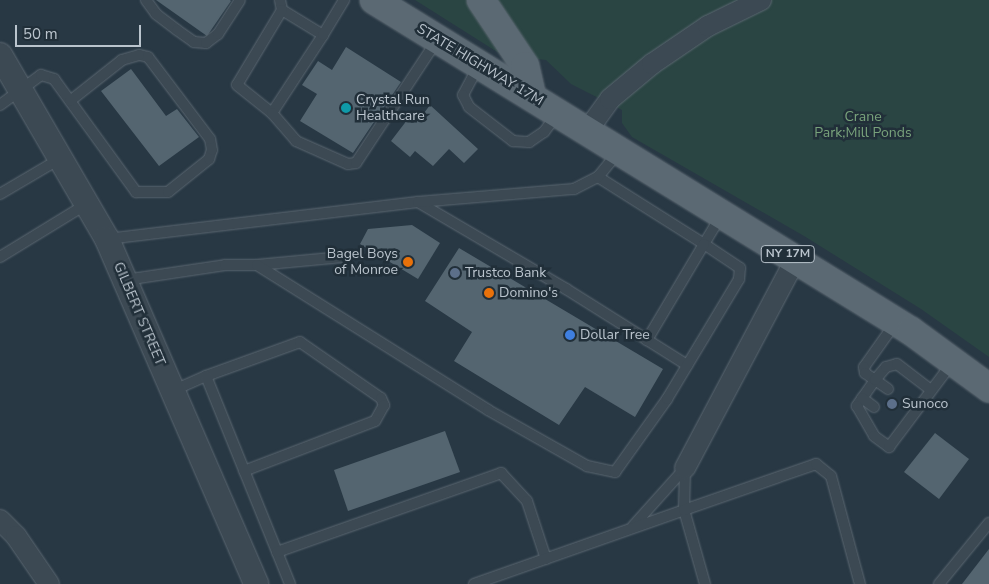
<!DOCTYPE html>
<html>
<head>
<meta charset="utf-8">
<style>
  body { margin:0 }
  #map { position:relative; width:989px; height:584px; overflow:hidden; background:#283844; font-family:"Nunito Sans",sans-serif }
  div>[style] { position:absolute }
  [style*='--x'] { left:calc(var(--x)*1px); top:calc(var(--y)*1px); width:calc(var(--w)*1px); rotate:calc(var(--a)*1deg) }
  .green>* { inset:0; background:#2a4543 }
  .building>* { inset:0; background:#546570 }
  .roads { filter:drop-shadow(0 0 1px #5b6771) drop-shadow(0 0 1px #5b6771) }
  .service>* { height:10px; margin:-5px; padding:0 5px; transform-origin:5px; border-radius:5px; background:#3c4953 }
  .minor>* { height:20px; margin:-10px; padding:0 10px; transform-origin:10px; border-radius:10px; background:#3c4953 }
  .tertiary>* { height:24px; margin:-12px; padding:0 12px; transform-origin:12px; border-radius:12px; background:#3c4953 }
  .primary>* { height:28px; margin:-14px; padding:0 14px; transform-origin:14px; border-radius:14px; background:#5b6973 }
  .dots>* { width:14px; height:14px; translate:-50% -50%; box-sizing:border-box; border:2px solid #212f39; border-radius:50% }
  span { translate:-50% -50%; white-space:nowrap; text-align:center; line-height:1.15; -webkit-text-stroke:5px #212f39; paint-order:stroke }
  .shield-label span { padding:1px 4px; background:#212f39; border:1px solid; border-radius:4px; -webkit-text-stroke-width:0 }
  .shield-label { font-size:12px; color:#bac4cd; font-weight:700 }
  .street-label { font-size:14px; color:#bac4cd }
  .poi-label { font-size:14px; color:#bac4cd }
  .left { translate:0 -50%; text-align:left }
  .right { translate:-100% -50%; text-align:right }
  .park-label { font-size:14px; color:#78a27b }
  .scale { position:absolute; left:15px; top:25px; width:126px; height:22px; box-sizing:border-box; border:2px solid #bac4cd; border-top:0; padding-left:6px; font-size:15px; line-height:18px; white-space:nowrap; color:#bac4cd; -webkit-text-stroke:4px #212f39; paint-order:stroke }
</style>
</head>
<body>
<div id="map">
  <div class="green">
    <i style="clip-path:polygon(415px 0,989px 0,989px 357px,921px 309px,804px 236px,632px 137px,622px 123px,622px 110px,571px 84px,546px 60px,502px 55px)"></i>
  </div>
  <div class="building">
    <i style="clip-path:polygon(156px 0,230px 0,231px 1px,207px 36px)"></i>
    <i style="clip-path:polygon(346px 47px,401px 82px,353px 153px,300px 121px,317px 94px,302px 85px,318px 61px,332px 70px)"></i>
    <i style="clip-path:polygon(131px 69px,166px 116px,177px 109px,199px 137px,159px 166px,101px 91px)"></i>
    <i style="clip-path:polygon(430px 105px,478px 149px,464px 163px,449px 149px,433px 166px,415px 151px,410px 157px,391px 141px,414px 111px,421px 117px)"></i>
    <i style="clip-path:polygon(412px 225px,440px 243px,418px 279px,360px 244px,368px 229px)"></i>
    <i style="clip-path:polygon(459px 248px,663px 369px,635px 417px,585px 387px,559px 425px,454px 361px,472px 332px,425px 301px)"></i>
    <i style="clip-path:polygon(445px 431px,460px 472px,348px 511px,334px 470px)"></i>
    <i style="clip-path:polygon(935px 433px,969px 459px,939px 499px,904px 472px)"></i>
    <i style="clip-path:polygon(989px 549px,989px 584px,962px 584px)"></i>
  </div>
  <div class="roads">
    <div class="service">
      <i style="--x:146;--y:0;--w:17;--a:54"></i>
      <i style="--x:156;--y:14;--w:26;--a:37"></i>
      <i style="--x:177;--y:30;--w:21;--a:35"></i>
      <i style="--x:194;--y:42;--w:12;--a:5"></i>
      <i style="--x:206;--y:43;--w:15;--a:-37"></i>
      <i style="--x:218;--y:34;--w:40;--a:-57.1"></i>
      <i style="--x:280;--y:0;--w:10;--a:79"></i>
      <i style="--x:323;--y:35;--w:48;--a:-148.6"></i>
      <i style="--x:282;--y:10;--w:87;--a:121"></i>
      <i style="--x:237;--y:85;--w:45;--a:38.7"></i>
      <i style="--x:272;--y:113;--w:93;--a:-56.8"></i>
      <i style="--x:323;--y:35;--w:41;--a:-59"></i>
      <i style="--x:479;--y:65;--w:34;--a:118"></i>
      <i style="--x:463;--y:95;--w:13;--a:63"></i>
      <i style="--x:469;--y:107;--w:56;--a:37.7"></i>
      <i style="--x:513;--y:141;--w:16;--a:4"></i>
      <i style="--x:529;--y:142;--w:18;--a:-34"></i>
      <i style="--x:544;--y:132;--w:22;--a:-54"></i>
      <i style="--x:0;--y:105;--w:51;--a:-36.2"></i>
      <i style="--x:41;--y:75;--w:14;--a:17"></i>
      <i style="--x:54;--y:79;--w:140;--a:54"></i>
      <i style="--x:136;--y:192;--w:32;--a:0"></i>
      <i style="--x:168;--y:192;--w:53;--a:-38.8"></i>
      <i style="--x:209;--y:159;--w:9;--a:-72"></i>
      <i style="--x:212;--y:150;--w:11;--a:-100"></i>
      <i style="--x:210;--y:139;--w:103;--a:-127.1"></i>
      <i style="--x:148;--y:57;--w:9;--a:-167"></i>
      <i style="--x:139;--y:55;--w:18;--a:164"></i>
      <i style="--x:122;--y:60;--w:66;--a:141.7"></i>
      <i style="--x:272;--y:113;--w:37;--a:49"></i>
      <i style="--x:296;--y:141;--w:57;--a:23.9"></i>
      <i style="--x:348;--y:164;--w:8;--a:-7"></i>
      <i style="--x:356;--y:163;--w:147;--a:-56.6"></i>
      <i style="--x:598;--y:177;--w:125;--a:32.3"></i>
      <i style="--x:704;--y:244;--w:35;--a:-59"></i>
      <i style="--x:0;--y:194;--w:71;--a:-30.5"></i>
      <i style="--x:418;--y:202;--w:172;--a:30.4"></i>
      <i style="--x:566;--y:289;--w:143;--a:32.1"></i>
      <i style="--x:107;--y:239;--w:313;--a:-6.8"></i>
      <i style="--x:418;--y:202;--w:157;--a:-4.8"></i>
      <i style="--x:574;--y:189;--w:27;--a:-27"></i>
      <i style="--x:598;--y:177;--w:33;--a:-51"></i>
      <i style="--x:0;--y:257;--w:103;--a:-31.5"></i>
      <i style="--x:257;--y:265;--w:86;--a:-5.3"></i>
      <i style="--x:125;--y:280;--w:101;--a:-8.5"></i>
      <i style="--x:225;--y:265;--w:32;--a:0"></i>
      <i style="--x:257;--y:265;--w:273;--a:32.1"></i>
      <i style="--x:488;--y:410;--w:114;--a:29.5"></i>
      <i style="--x:587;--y:466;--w:29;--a:12"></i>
      <i style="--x:615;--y:472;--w:90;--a:-54.5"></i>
      <i style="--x:667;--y:399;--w:140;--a:-59"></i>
      <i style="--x:739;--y:279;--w:11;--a:-85"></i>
      <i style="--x:740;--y:268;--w:43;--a:-146.3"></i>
      <i style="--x:704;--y:244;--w:112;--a:120.7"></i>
      <i style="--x:896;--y:322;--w:55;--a:125.4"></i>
      <i style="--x:864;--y:367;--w:6;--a:81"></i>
      <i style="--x:865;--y:373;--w:12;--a:35"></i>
      <i style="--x:875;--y:380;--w:32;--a:125"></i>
      <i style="--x:857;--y:406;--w:34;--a:60"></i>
      <i style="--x:874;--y:436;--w:19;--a:36"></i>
      <i style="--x:889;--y:447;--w:105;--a:-53.1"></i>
      <i style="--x:206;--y:376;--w:100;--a:-19.9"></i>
      <i style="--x:300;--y:342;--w:98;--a:34.7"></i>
      <i style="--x:381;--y:398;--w:8;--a:67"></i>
      <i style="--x:384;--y:405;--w:18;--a:119"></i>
      <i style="--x:375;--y:421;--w:140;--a:159.1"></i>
      <i style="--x:888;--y:389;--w:16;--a:-145"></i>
      <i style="--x:875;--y:380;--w:17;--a:-50"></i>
      <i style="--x:886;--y:367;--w:11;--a:-15"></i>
      <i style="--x:897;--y:364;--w:43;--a:37.4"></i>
      <i style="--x:172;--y:391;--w:37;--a:-24"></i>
      <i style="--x:206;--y:376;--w:224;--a:68"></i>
      <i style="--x:862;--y:398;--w:15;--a:37"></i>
      <i style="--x:633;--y:526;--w:78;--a:-48.1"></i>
      <i style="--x:277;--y:552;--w:238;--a:-19.4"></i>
      <i style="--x:501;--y:473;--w:38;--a:47"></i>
      <i style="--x:527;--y:501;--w:61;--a:71.9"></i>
      <i style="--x:474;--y:584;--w:223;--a:-19.4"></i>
      <i style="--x:684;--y:510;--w:42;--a:-88.6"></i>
      <i style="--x:705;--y:584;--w:77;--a:-105.8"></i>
      <i style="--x:684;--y:510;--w:140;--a:-19.2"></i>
      <i style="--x:816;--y:464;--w:19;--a:39"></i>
      <i style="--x:831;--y:476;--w:112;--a:75"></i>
      <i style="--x:939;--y:584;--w:79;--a:-50.7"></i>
    </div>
    <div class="minor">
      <i style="--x:587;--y:131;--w:39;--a:-54"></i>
      <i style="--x:610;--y:99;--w:55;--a:-39.8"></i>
      <i style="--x:652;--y:64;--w:68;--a:-34.2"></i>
      <i style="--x:708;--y:26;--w:59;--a:-26.1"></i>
      <i style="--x:685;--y:468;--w:238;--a:-62.1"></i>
      <i style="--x:0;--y:520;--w:23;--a:45"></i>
      <i style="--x:16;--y:536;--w:58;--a:55.5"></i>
    </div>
    <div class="tertiary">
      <i style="--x:0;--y:55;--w:213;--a:59.8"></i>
      <i style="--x:107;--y:239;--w:376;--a:66.6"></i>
    </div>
    <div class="primary">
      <i style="--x:374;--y:0;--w:631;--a:31.65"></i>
      <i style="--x:911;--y:331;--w:97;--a:36.2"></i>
      <i style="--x:481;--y:0;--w:79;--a:56.3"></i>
      <i style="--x:525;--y:66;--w:32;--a:77"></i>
    </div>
  </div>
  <div class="dots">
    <i style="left:346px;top:108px;background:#0f9aa8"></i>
    <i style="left:408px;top:262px;background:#e8710a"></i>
    <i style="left:455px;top:273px;background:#5c6f8a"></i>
    <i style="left:489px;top:293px;background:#e8710a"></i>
    <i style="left:570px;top:335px;background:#3f7fe0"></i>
    <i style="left:892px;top:404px;background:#5c6f8a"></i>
  </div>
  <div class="shield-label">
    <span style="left:788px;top:254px">NY 17M</span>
  </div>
  <div class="street-label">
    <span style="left:480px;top:65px;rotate:31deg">STATE HIGHWAY 17M</span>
    <span style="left:139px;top:314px;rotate:67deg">GILBERT STREET</span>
  </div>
  <div class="poi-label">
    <span class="left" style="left:356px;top:108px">Crystal Run<br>Healthcare</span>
    <span class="right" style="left:398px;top:262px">Bagel Boys<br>of Monroe</span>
    <span class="left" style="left:465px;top:273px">Trustco Bank</span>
    <span class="left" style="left:499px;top:293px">Domino's</span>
    <span class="left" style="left:580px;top:335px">Dollar Tree</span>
    <span class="left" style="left:902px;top:404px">Sunoco</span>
  </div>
  <div class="park-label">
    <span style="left:863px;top:125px">Crane<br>Park;Mill Ponds</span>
  </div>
  <div class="scale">50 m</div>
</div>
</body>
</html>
